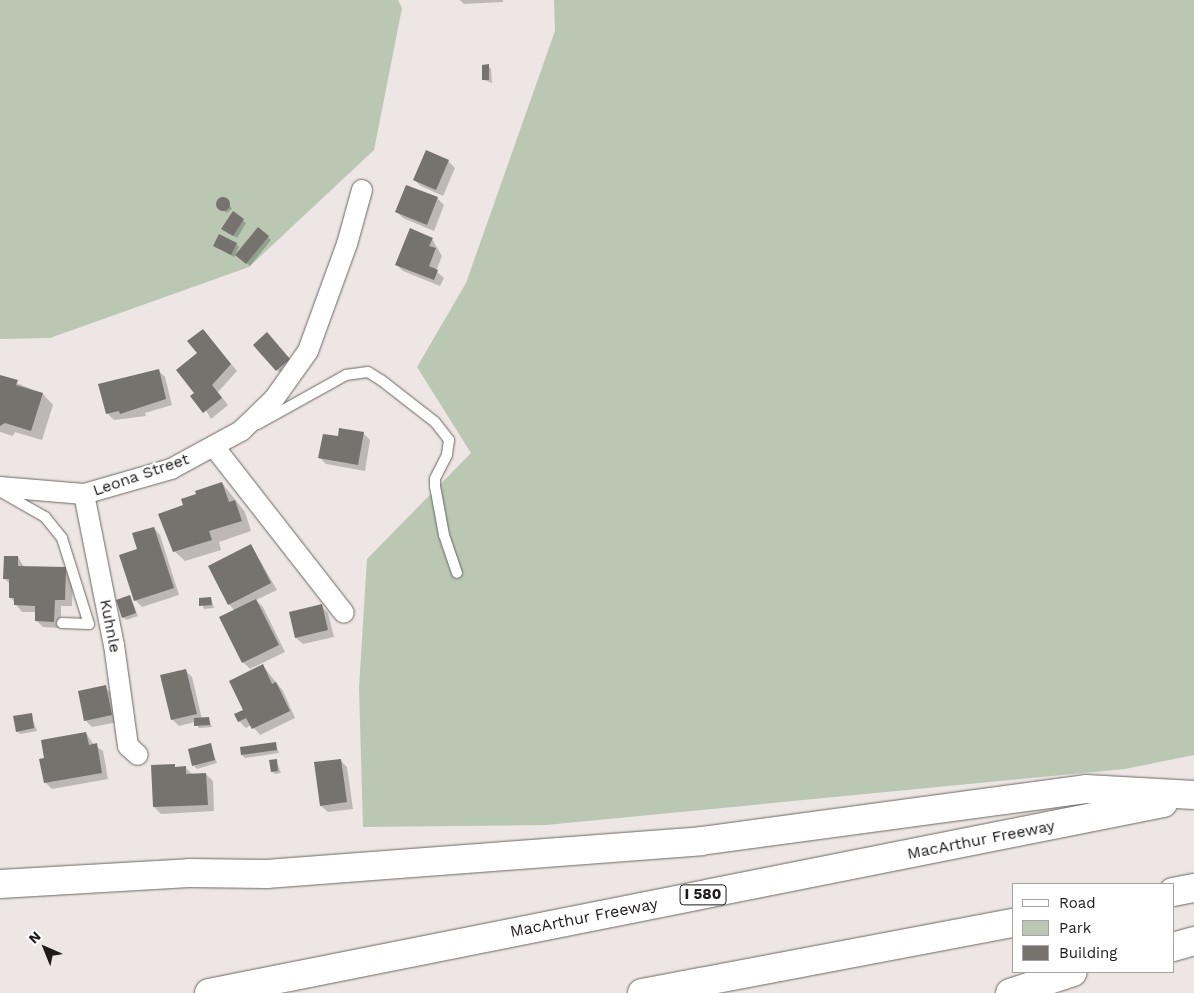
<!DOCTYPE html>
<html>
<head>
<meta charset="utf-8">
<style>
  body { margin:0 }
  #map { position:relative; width:1194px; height:993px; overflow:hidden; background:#ede6e4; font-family:"Work Sans",sans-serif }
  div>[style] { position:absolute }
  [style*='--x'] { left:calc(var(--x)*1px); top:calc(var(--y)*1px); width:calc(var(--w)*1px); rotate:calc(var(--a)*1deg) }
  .green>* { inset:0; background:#bac8b3 }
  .shadow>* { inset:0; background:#0003 }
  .building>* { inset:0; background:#76726d }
  .round { border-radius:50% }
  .roads { filter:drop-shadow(0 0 1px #6c6664) drop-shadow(0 0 1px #6c6664) }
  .service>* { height:10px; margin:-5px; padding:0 5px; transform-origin:5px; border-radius:5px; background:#fff }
  .minor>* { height:20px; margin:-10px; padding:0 10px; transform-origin:10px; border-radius:10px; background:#fff }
  .motorway>* { height:28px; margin:-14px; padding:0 14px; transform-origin:14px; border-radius:14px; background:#fff }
  span { translate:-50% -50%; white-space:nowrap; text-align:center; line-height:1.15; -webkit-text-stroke:4.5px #fff; paint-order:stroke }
  .shield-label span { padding:1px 4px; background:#fff; border:1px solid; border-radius:4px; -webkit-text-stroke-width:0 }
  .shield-label { font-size:15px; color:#1e1b1a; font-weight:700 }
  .street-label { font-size:16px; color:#1e1b1a }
  .legend { position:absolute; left:1012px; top:883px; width:162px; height:90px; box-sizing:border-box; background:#fff; border:1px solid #a5a4a3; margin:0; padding:6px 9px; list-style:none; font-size:15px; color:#1e1b1a }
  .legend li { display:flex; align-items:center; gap:10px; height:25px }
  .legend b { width:25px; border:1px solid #a5a4a3 }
  .north { position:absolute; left:20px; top:923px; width:50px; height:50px; -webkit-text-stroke:4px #fff; paint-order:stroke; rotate:316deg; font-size:14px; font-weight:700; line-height:20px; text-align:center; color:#1e1b1a }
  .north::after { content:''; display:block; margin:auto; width:18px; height:22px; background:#1e1b1a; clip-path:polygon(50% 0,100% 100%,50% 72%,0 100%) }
</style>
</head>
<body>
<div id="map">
  <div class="green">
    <i style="clip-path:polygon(0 0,398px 0,402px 8px,374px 150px,249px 267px,50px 338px,0 339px)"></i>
    <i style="clip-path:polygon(554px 0,1194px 0,1194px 755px,1125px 769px,546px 825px,363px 827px,359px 688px,367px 559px,471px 453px,417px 367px,466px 283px,555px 31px)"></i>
  </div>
  <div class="shadow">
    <i style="clip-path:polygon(460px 0,503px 0,503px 2px,464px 4px)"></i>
    <i style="clip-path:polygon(488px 66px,491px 69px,492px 83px,484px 80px)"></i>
    <i style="clip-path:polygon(426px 152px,448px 161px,455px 168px,443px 196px,421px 186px,414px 180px)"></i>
    <i style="clip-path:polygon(225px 198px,232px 209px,226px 213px,218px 202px)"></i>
    <i style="clip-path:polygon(437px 198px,444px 205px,434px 231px,403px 218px,397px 212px)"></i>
    <i style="clip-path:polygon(233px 213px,246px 223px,237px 238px,226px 231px)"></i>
    <i style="clip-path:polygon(258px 229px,271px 240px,250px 266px,240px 258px)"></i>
    <i style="clip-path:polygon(432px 239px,442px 256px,436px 271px,444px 278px,440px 286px,403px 271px,397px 265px)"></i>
    <i style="clip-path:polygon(236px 244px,239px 247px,234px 257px,215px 246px)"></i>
    <i style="clip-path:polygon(203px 330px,237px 371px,218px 392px,228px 405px,211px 419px,196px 393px)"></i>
    <i style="clip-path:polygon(270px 337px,292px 362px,280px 373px,255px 345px)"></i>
    <i style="clip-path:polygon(158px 370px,165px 377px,172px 405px,145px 413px,146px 416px,114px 420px,107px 413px)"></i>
    <i style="clip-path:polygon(0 376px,43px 394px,53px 405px,42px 440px,15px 432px,13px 436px,0 432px)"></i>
    <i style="clip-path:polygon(364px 434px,370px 440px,365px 471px,326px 464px,320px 458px,339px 438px)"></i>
    <i style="clip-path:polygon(222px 483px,245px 512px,251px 531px,219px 542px,221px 550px,185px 561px,174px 551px,185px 506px,197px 495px)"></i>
    <i style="clip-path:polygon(154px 528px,160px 535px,179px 595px,142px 607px,135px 600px,139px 550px)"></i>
    <i style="clip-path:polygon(251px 545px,277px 590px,256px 600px,263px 607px,285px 652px,250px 669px,243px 662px,221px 618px,235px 611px,229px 604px)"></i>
    <i style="clip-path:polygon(18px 557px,24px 567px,66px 568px,73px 575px,72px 606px,61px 606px,61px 628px,43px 627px,36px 620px,36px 612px,22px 612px,10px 597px,10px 584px,4px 578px)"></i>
    <i style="clip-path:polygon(130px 596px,138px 616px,126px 620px,123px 617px)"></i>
    <i style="clip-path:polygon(211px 598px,214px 608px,204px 609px,200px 599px)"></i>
    <i style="clip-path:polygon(321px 606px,328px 613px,334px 637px,303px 644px,296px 638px,291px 613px)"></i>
    <i style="clip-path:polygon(263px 666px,283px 691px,295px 718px,260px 735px,251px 725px,246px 728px,239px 721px)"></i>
    <i style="clip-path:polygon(185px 670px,192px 677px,202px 719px,209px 719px,212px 727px,199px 728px,195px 722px,179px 726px,172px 719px)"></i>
    <i style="clip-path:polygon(105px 687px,112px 694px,118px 722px,92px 727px,85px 720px)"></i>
    <i style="clip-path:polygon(31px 715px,37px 731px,20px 734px,17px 731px)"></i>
    <i style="clip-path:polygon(86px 733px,94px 745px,103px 751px,108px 779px,52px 789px,45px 782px,45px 759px)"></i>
    <i style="clip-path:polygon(275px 743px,279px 753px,245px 758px,242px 755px)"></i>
    <i style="clip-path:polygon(210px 745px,217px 763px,197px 769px,194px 766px)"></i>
    <i style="clip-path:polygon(276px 760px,281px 773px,275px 774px,272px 771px)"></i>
    <i style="clip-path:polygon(340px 760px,347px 767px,353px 809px,328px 812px,321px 806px)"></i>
    <i style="clip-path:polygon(185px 767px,193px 775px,206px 774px,213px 781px,214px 811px,161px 814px,154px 807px)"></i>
  </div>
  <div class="building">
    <i style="clip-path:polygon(489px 64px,489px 80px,482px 80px,482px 65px)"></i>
    <i style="clip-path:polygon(426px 150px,449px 160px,436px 190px,413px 180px)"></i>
    <i style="clip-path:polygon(406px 185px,438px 197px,427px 225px,395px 212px)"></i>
    <i class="round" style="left:216px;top:197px;width:14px;height:14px"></i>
    <i style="clip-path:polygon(233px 211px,244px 219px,233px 236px,221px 229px)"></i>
    <i style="clip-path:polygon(258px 227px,269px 236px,246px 264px,235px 255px)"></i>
    <i style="clip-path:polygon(410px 228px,433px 238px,429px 246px,436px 248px,429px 266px,438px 270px,434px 280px,395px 265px)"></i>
    <i style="clip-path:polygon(219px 234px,237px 243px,231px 255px,213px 246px)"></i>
    <i style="clip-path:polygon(203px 329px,231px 364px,212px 385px,222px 398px,203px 413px,190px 396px,194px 393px,176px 370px,197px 353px,187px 341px)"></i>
    <i style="clip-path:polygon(267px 332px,290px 359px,276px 371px,253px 345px)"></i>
    <i style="clip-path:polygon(159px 369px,166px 399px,120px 414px,119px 411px,106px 414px,98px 384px)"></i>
    <i style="clip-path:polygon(0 375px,18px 380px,16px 385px,43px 393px,31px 431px,5px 423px,0 426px)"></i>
    <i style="clip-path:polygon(339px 428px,364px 432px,358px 465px,318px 458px,323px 434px,338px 436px)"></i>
    <i style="clip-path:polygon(222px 482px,229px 502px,235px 500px,242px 521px,209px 531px,212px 540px,173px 552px,158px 514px,183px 505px,181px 499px,196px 494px,195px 491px)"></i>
    <i style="clip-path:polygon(154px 527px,174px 588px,134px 601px,119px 555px,137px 549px,132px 533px)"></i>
    <i style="clip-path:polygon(251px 544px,271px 583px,228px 605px,208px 566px)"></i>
    <i style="clip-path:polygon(4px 556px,18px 556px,18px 566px,66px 567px,65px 600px,55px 600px,54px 622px,35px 621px,35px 606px,14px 605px,14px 598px,9px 598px,9px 579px,3px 579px)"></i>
    <i style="clip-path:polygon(130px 595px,136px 613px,122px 618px,116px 600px)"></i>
    <i style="clip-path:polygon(211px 597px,212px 605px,199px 606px,199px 598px)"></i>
    <i style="clip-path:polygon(256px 599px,279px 645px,242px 663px,219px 617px)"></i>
    <i style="clip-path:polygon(322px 604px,328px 630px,295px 638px,289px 612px)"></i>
    <i style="clip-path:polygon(263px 664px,272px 684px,276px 682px,290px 711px,252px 729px,246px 718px,238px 722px,234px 714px,243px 710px,229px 681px)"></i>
    <i style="clip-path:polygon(186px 669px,197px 714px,171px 720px,160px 675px)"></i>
    <i style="clip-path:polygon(106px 685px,112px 715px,84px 721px,78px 691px)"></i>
    <i style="clip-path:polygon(32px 713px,34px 728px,16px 732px,13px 716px)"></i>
    <i style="clip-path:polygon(209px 717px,210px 725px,194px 726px,194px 718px)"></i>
    <i style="clip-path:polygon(86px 732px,89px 745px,97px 743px,102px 773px,44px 783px,39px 759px,44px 758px,41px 740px)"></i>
    <i style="clip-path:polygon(276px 742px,277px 750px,241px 755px,240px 747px)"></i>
    <i style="clip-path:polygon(211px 743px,215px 760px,192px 766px,188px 749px)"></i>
    <i style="clip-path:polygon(277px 759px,278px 771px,271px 772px,269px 760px)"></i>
    <i style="clip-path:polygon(341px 759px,347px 802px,320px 806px,314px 762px)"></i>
    <i style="clip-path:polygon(175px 764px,175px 767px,186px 766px,186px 774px,206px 773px,208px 805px,153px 807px,151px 765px)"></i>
  </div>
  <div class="roads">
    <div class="service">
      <i style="--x:258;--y:424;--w:101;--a:-29.1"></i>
      <i style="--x:346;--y:375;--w:22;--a:-8"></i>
      <i style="--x:368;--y:372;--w:15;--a:32"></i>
      <i style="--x:381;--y:380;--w:68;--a:37.9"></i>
      <i style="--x:435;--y:422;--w:23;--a:52"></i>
      <i style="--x:449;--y:440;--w:15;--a:98"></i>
      <i style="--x:447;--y:455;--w:27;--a:117"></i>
      <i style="--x:435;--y:479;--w:7;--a:90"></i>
      <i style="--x:435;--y:486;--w:50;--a:79.6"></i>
      <i style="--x:444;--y:535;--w:40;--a:71.1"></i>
      <i style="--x:1;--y:492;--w:51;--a:29.6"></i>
      <i style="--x:45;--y:517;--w:27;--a:51"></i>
      <i style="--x:62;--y:538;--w:90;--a:72.6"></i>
      <i style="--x:89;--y:624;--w:27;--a:-178"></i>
    </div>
    <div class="minor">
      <i style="--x:215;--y:448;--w:209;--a:52"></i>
      <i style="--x:0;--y:487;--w:84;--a:4.8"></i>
      <i style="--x:84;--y:494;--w:91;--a:-16"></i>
      <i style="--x:171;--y:469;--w:80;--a:-28.5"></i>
      <i style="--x:241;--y:431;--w:46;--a:-44.1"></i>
      <i style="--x:274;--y:399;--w:59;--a:-54.7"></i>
      <i style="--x:308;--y:351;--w:114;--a:-70"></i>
      <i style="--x:347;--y:244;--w:56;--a:-74.5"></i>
      <i style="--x:84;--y:494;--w:154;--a:78.8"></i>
      <i style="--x:114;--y:645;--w:102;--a:82.1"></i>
      <i style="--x:128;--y:746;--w:13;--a:42"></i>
    </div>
    <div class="motorway">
      <i style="--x:0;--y:884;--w:189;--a:-3.3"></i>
      <i style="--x:189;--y:873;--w:78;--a:0.7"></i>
      <i style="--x:267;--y:874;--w:435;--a:-4.3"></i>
      <i style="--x:701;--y:841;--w:388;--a:-7.7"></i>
      <i style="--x:1086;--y:789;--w:108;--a:3.2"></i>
      <i style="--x:1173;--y:892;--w:21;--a:-11"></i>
      <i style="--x:1173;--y:947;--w:22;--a:-16"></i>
      <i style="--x:209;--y:993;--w:973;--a:-11.26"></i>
      <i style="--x:642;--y:993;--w:378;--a:-10.7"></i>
      <i style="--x:1010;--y:993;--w:66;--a:-18.4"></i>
    </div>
  </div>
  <div class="shield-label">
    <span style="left:703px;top:895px">I 580</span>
  </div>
  <div class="street-label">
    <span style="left:141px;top:475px;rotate:-19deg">Leona Street</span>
    <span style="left:110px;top:626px;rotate:79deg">Kuhnle</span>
    <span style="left:981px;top:840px;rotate:-11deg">MacArthur Freeway</span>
    <span style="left:584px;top:918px;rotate:-11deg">MacArthur Freeway</span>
  </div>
  <ul class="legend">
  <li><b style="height:6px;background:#fff"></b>Road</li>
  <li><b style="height:14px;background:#bac8b3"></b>Park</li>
  <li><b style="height:14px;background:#76726d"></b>Building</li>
  </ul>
  <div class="north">N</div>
</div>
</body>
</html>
